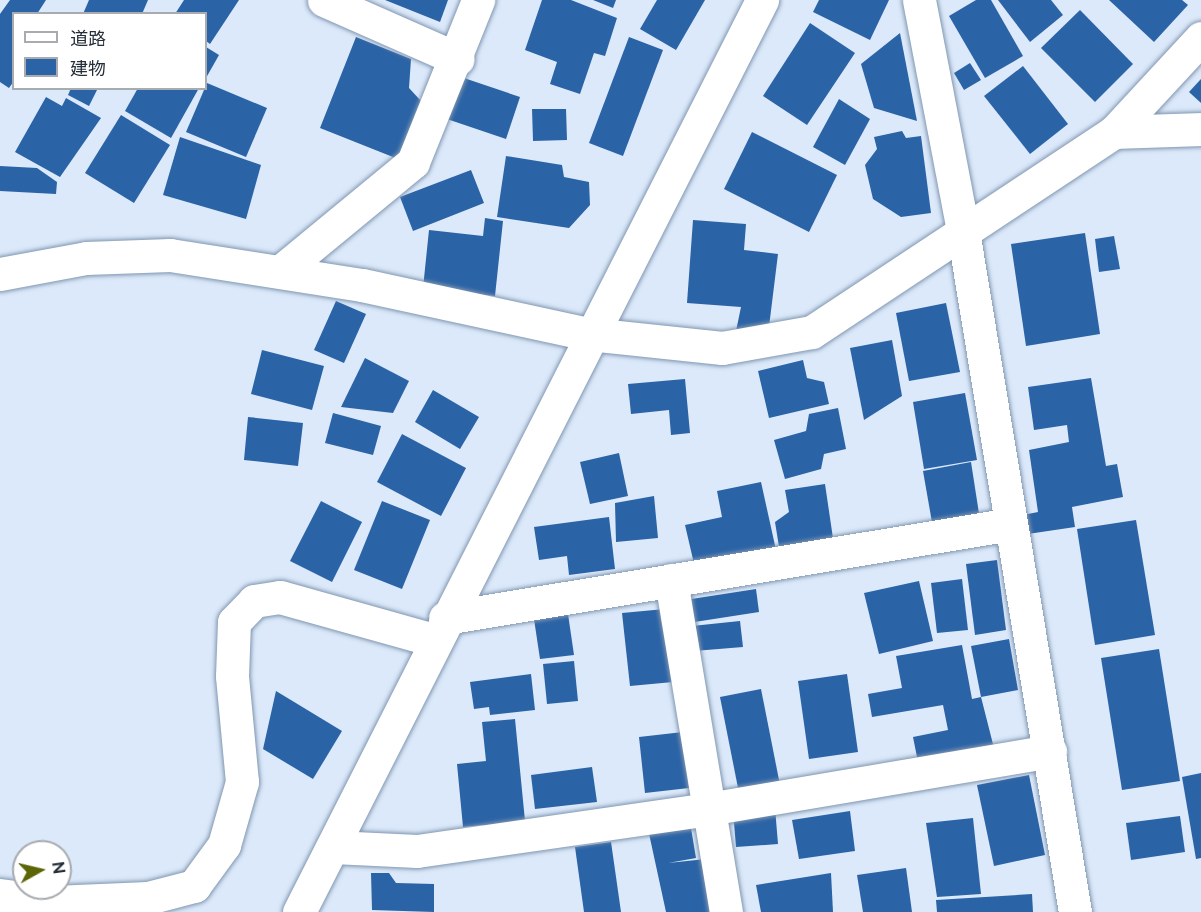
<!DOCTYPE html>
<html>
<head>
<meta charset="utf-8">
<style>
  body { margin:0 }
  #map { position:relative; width:1201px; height:912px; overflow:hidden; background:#dbe9fa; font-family:Raleway,"Noto Sans JP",sans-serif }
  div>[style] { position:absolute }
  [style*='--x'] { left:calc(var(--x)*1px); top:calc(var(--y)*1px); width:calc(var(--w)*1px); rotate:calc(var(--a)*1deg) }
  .building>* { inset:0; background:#2a63a6 }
  .roads { filter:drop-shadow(0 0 2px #8096b1) drop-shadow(0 0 2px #8096b1) }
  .minor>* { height:33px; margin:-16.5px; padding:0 16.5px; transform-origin:16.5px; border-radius:16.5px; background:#fff }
  .tertiary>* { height:33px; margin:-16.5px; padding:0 16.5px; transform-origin:16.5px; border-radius:16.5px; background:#fff }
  span { translate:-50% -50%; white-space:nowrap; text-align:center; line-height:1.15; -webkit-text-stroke:6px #fff; paint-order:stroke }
  .legend { position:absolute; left:12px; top:12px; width:195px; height:78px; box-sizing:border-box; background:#fff; border:2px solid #a8abb0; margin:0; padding:8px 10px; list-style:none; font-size:18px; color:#252e39 }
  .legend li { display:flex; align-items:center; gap:12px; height:30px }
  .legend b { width:30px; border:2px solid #a8abb0 }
  .north { position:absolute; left:12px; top:840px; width:60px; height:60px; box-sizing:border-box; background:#fff; border:2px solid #a8abb0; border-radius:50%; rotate:82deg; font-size:16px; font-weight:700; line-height:24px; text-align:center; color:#252e39 }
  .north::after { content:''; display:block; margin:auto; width:21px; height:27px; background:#5d6607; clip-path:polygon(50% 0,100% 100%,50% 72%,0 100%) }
</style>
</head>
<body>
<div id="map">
  <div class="building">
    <i style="clip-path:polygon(10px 0,46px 0,37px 14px,14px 14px,14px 81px,9px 88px,0 82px,0 14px)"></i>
    <i style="clip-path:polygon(89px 0,148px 0,142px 14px,83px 14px)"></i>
    <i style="clip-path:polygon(184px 0,239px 0,210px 44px,206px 41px,206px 14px,175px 14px)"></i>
    <i style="clip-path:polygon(385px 0,448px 0,440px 22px)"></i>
    <i style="clip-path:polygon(542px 0,571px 0,617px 18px,605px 56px,594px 53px,580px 94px,550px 84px,557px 62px,525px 50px)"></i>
    <i style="clip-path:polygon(593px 0,616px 0,613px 8px)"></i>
    <i style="clip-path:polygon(657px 0,705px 0,676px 50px,640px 29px)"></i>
    <i style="clip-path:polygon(819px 0,889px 0,870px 40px,813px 12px)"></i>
    <i style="clip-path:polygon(976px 0,991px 0,1023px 56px,985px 78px,949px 16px)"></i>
    <i style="clip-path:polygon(998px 0,1051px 0,1063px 15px,1030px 42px)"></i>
    <i style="clip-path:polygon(1109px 0,1182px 0,1188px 5px,1154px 42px)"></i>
    <i style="clip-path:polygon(1080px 10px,1133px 64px,1095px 102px,1041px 48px)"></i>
    <i style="clip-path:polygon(810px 23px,855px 53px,807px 125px,763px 96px)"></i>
    <i style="clip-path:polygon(900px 33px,917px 121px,874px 108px,861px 64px)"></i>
    <i style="clip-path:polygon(356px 37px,411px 59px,409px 88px,421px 101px,398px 159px,320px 128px)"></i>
    <i style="clip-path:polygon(629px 37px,663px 50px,623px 156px,589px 143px)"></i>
    <i style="clip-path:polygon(206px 47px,219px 55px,206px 78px)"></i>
    <i style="clip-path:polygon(970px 63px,981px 80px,964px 90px,954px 73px)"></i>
    <i style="clip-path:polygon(1023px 66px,1068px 124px,1030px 154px,984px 96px)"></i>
    <i style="clip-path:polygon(458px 76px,520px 97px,506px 139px,444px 118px)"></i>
    <i style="clip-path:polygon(1201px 79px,1201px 103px,1189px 92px)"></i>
    <i style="clip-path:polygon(207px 83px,267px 108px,246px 157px,186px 132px)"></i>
    <i style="clip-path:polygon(71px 88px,98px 88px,89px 106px,68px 95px)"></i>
    <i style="clip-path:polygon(138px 88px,199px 88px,171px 138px,125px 111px)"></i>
    <i style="clip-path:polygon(46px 97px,62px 106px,66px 98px,101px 118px,60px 177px,15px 152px)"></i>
    <i style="clip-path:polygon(839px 99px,870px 119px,845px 165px,813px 147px)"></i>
    <i style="clip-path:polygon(532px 109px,566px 109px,567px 140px,533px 141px)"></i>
    <i style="clip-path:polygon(121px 115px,170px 145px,134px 203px,85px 173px)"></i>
    <i style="clip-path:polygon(902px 131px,906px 138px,921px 136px,931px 213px,901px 217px,873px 199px,865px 165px,877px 149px,874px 137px)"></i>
    <i style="clip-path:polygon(752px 132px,837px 175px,809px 232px,724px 189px)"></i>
    <i style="clip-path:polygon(180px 137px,261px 165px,246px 219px,163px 195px)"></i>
    <i style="clip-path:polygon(506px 156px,562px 165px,564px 177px,589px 182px,590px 205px,569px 228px,497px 217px)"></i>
    <i style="clip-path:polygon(0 166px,37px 168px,57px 182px,56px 194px,0 191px)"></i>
    <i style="clip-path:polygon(471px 170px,484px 203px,413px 231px,400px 197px)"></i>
    <i style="clip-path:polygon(485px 218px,503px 221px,495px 296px,423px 288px,429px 230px,483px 236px)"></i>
    <i style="clip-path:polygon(693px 220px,746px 224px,744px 250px,778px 254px,768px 335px,736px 331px,741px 307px,687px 303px)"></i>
    <i style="clip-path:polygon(1085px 233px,1100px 334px,1026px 346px,1011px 244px)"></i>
    <i style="clip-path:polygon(1114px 236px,1120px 269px,1099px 272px,1095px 239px)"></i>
    <i style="clip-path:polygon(336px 301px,366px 314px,344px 363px,314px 350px)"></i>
    <i style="clip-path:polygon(946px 303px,960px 372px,909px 381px,896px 313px)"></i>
    <i style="clip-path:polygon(892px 340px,902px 396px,864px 420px,850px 348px)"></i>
    <i style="clip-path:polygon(262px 350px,324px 366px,312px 410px,251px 394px)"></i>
    <i style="clip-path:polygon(365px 358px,409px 381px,393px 413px,341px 407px)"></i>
    <i style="clip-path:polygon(803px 360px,807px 378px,824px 382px,829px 404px,769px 418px,758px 371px)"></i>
    <i style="clip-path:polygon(1091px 378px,1106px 466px,1117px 464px,1123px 497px,1072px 507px,1075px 527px,1021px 535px,1018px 516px,1038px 512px,1029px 450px,1069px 442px,1067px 425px,1034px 430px,1028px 387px)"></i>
    <i style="clip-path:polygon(685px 379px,690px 433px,671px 435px,669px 410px,631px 414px,628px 384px)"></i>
    <i style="clip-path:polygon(433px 390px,479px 417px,460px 449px,415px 422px)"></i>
    <i style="clip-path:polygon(965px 393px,977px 460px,924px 469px,913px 402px)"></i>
    <i style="clip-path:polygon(838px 408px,846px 449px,824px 454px,821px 469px,785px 479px,774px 440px,806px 431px,809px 414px)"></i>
    <i style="clip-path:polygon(333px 413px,381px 426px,373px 455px,325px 443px)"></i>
    <i style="clip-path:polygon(248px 417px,303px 423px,298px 466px,244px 460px)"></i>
    <i style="clip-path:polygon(402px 434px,466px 468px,441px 516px,377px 482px)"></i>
    <i style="clip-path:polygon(619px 453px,628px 496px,590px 504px,580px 462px)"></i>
    <i style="clip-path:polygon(971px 462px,980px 520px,933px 528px,923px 471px)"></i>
    <i style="clip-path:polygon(761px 482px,776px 550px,695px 568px,685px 525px,722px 517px,717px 491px)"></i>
    <i style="clip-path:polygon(825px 484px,834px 545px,780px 553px,775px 522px,789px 512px,785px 490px)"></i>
    <i style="clip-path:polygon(654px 496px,658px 538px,616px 542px,615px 503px)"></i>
    <i style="clip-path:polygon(321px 501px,362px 522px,332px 582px,290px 561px)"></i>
    <i style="clip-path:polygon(382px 501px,430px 520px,402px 589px,354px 570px)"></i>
    <i style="clip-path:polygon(609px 517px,615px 569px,569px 575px,567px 556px,539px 560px,534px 527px)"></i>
    <i style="clip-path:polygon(1136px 520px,1155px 635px,1095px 645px,1077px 529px)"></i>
    <i style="clip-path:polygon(997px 560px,1006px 630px,975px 635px,966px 564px)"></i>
    <i style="clip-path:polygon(962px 579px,968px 630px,937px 633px,931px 583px)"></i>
    <i style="clip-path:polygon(919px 581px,933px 641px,879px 654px,864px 593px)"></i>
    <i style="clip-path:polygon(756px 589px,759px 612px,688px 623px,685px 600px)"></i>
    <i style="clip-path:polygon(665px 609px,673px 682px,630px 686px,622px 613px)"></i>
    <i style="clip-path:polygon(568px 614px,574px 655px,540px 659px,534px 619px)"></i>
    <i style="clip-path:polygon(740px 621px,743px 647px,694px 651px,692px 626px)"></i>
    <i style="clip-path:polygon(1009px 639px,1018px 690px,981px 697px,995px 752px,919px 767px,913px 737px,948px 730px,943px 705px,872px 717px,868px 694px,902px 688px,896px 656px,962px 645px,972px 699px,981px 697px,971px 646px)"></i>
    <i style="clip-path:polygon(1159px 649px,1180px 781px,1122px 790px,1101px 658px)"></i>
    <i style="clip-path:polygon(574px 661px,578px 701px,547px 704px,543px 664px)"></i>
    <i style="clip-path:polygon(531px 674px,535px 710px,490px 715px,489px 707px,474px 709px,470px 682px)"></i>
    <i style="clip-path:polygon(847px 674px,858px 752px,809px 759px,798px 681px)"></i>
    <i style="clip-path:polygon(761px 689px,780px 785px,739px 793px,720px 697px)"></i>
    <i style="clip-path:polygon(276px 691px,342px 731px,313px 779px,263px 749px)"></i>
    <i style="clip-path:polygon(515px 719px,526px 831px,483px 836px,483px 825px,463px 827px,457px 764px,486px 761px,482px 722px)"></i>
    <i style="clip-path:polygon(683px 732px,689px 788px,645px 793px,639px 737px)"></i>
    <i style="clip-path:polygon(592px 767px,597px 802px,535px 809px,531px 775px)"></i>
    <i style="clip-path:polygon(1201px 773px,1201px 858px,1196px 859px,1182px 777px)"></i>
    <i style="clip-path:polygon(1029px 775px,1045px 855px,994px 866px,977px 785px)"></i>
    <i style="clip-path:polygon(775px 808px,778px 844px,736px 847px,733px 811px)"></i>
    <i style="clip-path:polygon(850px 811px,855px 851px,799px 859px,792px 820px)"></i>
    <i style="clip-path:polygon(1180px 816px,1185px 852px,1131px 860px,1126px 823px)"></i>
    <i style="clip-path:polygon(973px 818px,981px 894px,937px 897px,926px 823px)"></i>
    <i style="clip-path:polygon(690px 822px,696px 858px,668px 863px,706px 859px,711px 912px,666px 912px,648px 829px)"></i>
    <i style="clip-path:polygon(611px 842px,621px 912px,584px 912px,575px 847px)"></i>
    <i style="clip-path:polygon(906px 868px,912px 912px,863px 912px,857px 875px)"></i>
    <i style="clip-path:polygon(371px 873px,389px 873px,396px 883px,434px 884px,434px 912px,372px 910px)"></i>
    <i style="clip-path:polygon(831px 873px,833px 912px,761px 912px,756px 885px)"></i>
    <i style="clip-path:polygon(1032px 894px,1033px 912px,937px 912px,936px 900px)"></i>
  </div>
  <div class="roads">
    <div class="minor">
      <i style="--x:324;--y:0;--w:146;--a:23.8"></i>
      <i style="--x:919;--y:0;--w:235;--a:79.2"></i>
      <i style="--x:963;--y:231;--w:690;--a:80.66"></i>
      <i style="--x:1114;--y:132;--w:87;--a:-2"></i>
      <i style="--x:281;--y:271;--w:171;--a:-39.5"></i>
      <i style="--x:413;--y:162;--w:175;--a:-68.1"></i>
      <i style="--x:0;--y:274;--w:87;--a:-10.5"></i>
      <i style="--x:86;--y:258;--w:84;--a:-2"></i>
      <i style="--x:170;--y:255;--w:194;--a:8.9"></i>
      <i style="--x:362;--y:285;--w:232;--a:12.2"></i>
      <i style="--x:589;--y:334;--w:134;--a:6"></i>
      <i style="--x:722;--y:348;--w:91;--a:-10.1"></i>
      <i style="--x:812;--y:332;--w:362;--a:-33.5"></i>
      <i style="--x:1114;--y:132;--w:128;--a:-47.2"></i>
      <i style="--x:671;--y:580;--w:337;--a:80.6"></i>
      <i style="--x:445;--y:618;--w:574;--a:-9.43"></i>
      <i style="--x:333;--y:847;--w:84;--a:2.7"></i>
      <i style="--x:417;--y:851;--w:294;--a:-8.2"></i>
      <i style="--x:708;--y:809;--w:347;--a:-9.6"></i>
      <i style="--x:0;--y:895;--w:53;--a:7.5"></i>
      <i style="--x:53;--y:902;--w:95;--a:-2.4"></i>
      <i style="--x:148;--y:898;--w:48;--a:-14.6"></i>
      <i style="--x:194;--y:886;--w:51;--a:-53.8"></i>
      <i style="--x:224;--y:845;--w:66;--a:-74.1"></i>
      <i style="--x:242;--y:782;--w:106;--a:-95.4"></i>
      <i style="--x:232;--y:676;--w:54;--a:-87.9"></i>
      <i style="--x:234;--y:622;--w:29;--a:-46"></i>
      <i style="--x:254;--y:601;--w:26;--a:-9"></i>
      <i style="--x:280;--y:597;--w:160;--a:15.6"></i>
    </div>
    <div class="tertiary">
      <i style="--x:299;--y:912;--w:1023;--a:-63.08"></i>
    </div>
  </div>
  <ul class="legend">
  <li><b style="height:8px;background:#fff"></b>道路</li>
  <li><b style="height:16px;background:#2a63a6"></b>建物</li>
  </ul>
  <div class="north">N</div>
</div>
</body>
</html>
